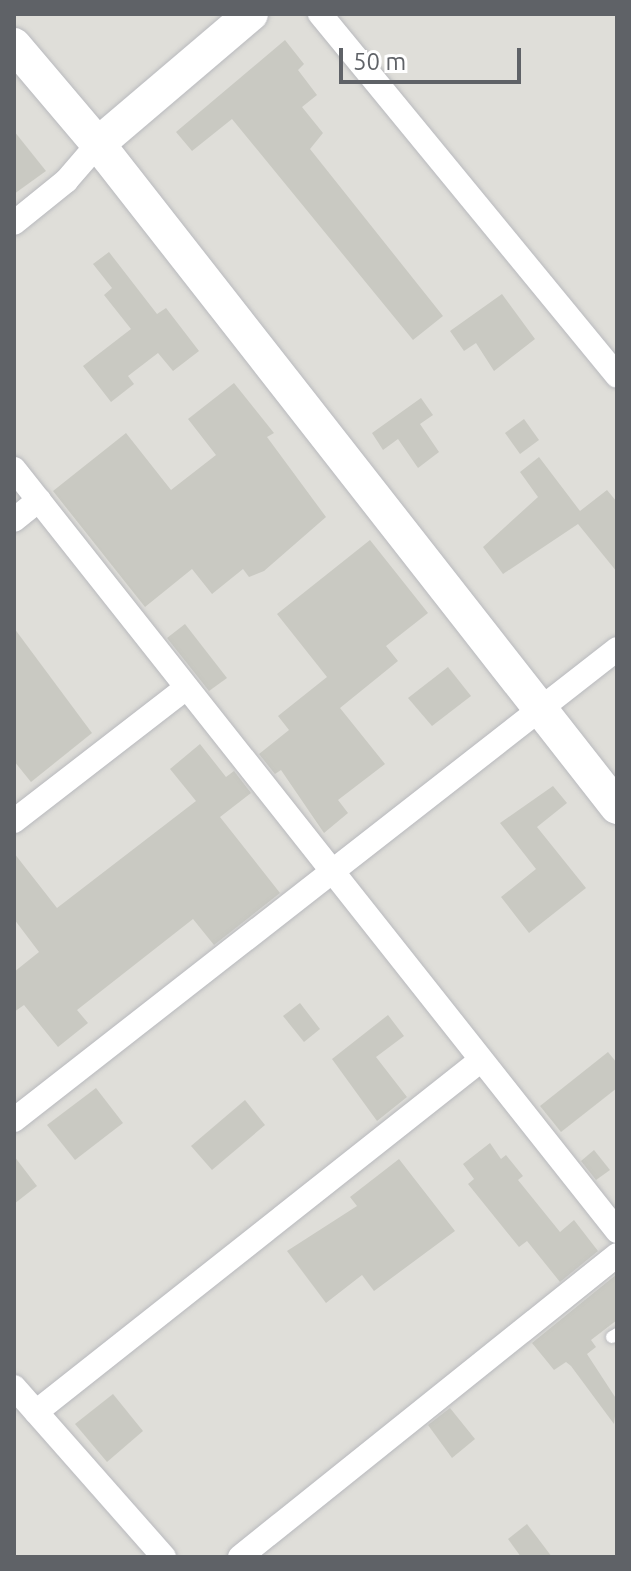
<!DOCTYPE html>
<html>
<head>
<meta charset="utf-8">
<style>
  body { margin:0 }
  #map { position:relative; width:631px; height:1571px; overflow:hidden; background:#f0efe7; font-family:Ubuntu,sans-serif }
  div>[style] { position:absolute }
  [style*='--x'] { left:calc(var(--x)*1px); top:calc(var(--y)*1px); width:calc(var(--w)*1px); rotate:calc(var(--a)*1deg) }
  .industrial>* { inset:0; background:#dfded9 }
  .building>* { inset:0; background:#c9c9c2 }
  .roads { filter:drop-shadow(0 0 2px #b8b9bd) drop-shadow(0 0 2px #b8b9bd) }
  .lane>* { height:12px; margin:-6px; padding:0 6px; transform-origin:6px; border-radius:6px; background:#fff }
  .street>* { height:24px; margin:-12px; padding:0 12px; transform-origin:12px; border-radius:12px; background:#fff }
  .secondary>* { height:34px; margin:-17px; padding:0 17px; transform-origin:17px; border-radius:17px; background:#fff }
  span { translate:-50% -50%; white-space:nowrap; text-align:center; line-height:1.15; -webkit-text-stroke:7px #fff; paint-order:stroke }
  .frame { position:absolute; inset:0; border:16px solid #5f6267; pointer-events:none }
  .scale { position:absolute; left:339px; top:48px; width:182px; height:36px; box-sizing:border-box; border:4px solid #5f6267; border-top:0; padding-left:10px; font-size:24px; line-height:28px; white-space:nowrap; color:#5f6267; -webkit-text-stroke:6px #fff; paint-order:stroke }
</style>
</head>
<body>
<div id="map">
  <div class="industrial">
    <i style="clip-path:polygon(14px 14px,617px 14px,617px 1557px,14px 1557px)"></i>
  </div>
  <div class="building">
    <i style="clip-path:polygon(285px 40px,304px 64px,298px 70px,317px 95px,302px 107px,323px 133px,310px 149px,443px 316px,413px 340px,232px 119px,192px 151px,176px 132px)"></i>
    <i style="clip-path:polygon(14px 131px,46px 171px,14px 194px)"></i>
    <i style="clip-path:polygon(109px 252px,157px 314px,166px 308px,199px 351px,173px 371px,158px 353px,128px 376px,134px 384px,111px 402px,83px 366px,131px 329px,104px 295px,112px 288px,93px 264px)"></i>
    <i style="clip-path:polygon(502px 294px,535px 339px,494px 371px,476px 343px,464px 351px,450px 331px)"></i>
    <i style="clip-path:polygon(234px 383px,274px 433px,267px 437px,326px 517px,264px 571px,249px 577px,243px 569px,212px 594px,192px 569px,145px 607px,53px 491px,126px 433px,171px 490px,216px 455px,188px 419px)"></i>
    <i style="clip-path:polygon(421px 398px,433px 415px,420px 424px,439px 452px,418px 468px,398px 439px,383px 450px,372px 433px)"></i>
    <i style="clip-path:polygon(524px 419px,539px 440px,520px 454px,505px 433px)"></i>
    <i style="clip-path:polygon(539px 457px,580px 511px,607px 490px,617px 502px,617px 572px,578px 524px,503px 574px,483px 547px,538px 497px,520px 472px)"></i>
    <i style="clip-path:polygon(370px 540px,428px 613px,386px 646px,398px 661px,340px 708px,385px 764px,338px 800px,348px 813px,324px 833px,281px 770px,275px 774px,259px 754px,289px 730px,278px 716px,327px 677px,277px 614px)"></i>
    <i style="clip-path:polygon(185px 624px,227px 678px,209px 691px,167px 638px)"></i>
    <i style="clip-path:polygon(14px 628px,92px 733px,31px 782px,14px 761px)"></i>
    <i style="clip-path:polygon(448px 667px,471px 696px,432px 726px,408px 698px)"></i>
    <i style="clip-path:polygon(200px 744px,226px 777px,234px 771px,251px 793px,220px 817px,280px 893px,214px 945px,193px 919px,77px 1010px,88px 1023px,58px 1047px,24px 1005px,14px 1012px,14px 972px,39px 952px,14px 919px,14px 853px,57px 908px,196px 801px,170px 769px)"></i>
    <i style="clip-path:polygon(553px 786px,567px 803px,537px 827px,586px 888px,529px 933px,501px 897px,536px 869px,500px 823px)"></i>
    <i style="clip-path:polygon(300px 1003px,320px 1029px,304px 1042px,283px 1016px)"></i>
    <i style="clip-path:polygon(388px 1015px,404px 1036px,376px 1057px,407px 1097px,377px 1121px,332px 1059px)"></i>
    <i style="clip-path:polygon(608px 1052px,617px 1063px,617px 1088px,561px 1132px,540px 1106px)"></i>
    <i style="clip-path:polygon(96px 1088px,123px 1123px,75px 1160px,47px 1125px)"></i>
    <i style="clip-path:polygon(245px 1100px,265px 1125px,212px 1170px,191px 1146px)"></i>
    <i style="clip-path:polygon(490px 1143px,501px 1159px,506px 1155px,523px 1176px,518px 1180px,560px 1232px,574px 1220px,598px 1251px,560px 1282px,527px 1241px,519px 1247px,468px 1184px,474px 1179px,463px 1164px)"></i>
    <i style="clip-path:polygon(594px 1150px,610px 1170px,596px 1180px,581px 1161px)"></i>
    <i style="clip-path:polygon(14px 1156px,37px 1186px,14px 1204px)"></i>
    <i style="clip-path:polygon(399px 1159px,455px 1231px,374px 1291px,362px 1275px,326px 1303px,287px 1251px,357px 1206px,350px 1197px)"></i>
    <i style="clip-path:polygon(617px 1274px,617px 1320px,591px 1340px,596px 1347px,587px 1354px,617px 1400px,614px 1424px,571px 1366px,566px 1362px,554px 1370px,532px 1343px)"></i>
    <i style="clip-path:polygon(113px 1394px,143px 1431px,107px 1462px,75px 1424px)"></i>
    <i style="clip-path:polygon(450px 1408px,475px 1439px,452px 1458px,428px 1425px)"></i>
    <i style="clip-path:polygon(527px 1524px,552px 1557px,521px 1557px,508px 1539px)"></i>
  </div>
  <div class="roads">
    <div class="lane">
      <i style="--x:612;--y:1337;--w:6;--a:-31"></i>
    </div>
    <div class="street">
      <i style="--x:320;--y:14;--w:468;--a:50.6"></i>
      <i style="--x:14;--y:223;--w:67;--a:-38.9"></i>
      <i style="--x:66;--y:181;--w:49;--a:-49.1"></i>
      <i style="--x:14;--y:469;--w:972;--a:51.64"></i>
      <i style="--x:14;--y:520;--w:32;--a:-39"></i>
      <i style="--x:14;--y:821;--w:217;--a:-37.7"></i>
      <i style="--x:14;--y:1120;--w:765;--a:-37.99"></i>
      <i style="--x:14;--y:1387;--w:227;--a:48.6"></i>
      <i style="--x:36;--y:1412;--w:567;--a:-38.34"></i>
      <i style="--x:240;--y:1557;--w:483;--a:-38.7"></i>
    </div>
    <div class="secondary">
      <i style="--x:14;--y:45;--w:130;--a:49.7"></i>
      <i style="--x:98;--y:144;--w:842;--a:51.95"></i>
      <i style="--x:98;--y:144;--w:201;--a:-40.4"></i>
    </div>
  </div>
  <div class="frame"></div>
  <div class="scale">50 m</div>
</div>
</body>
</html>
